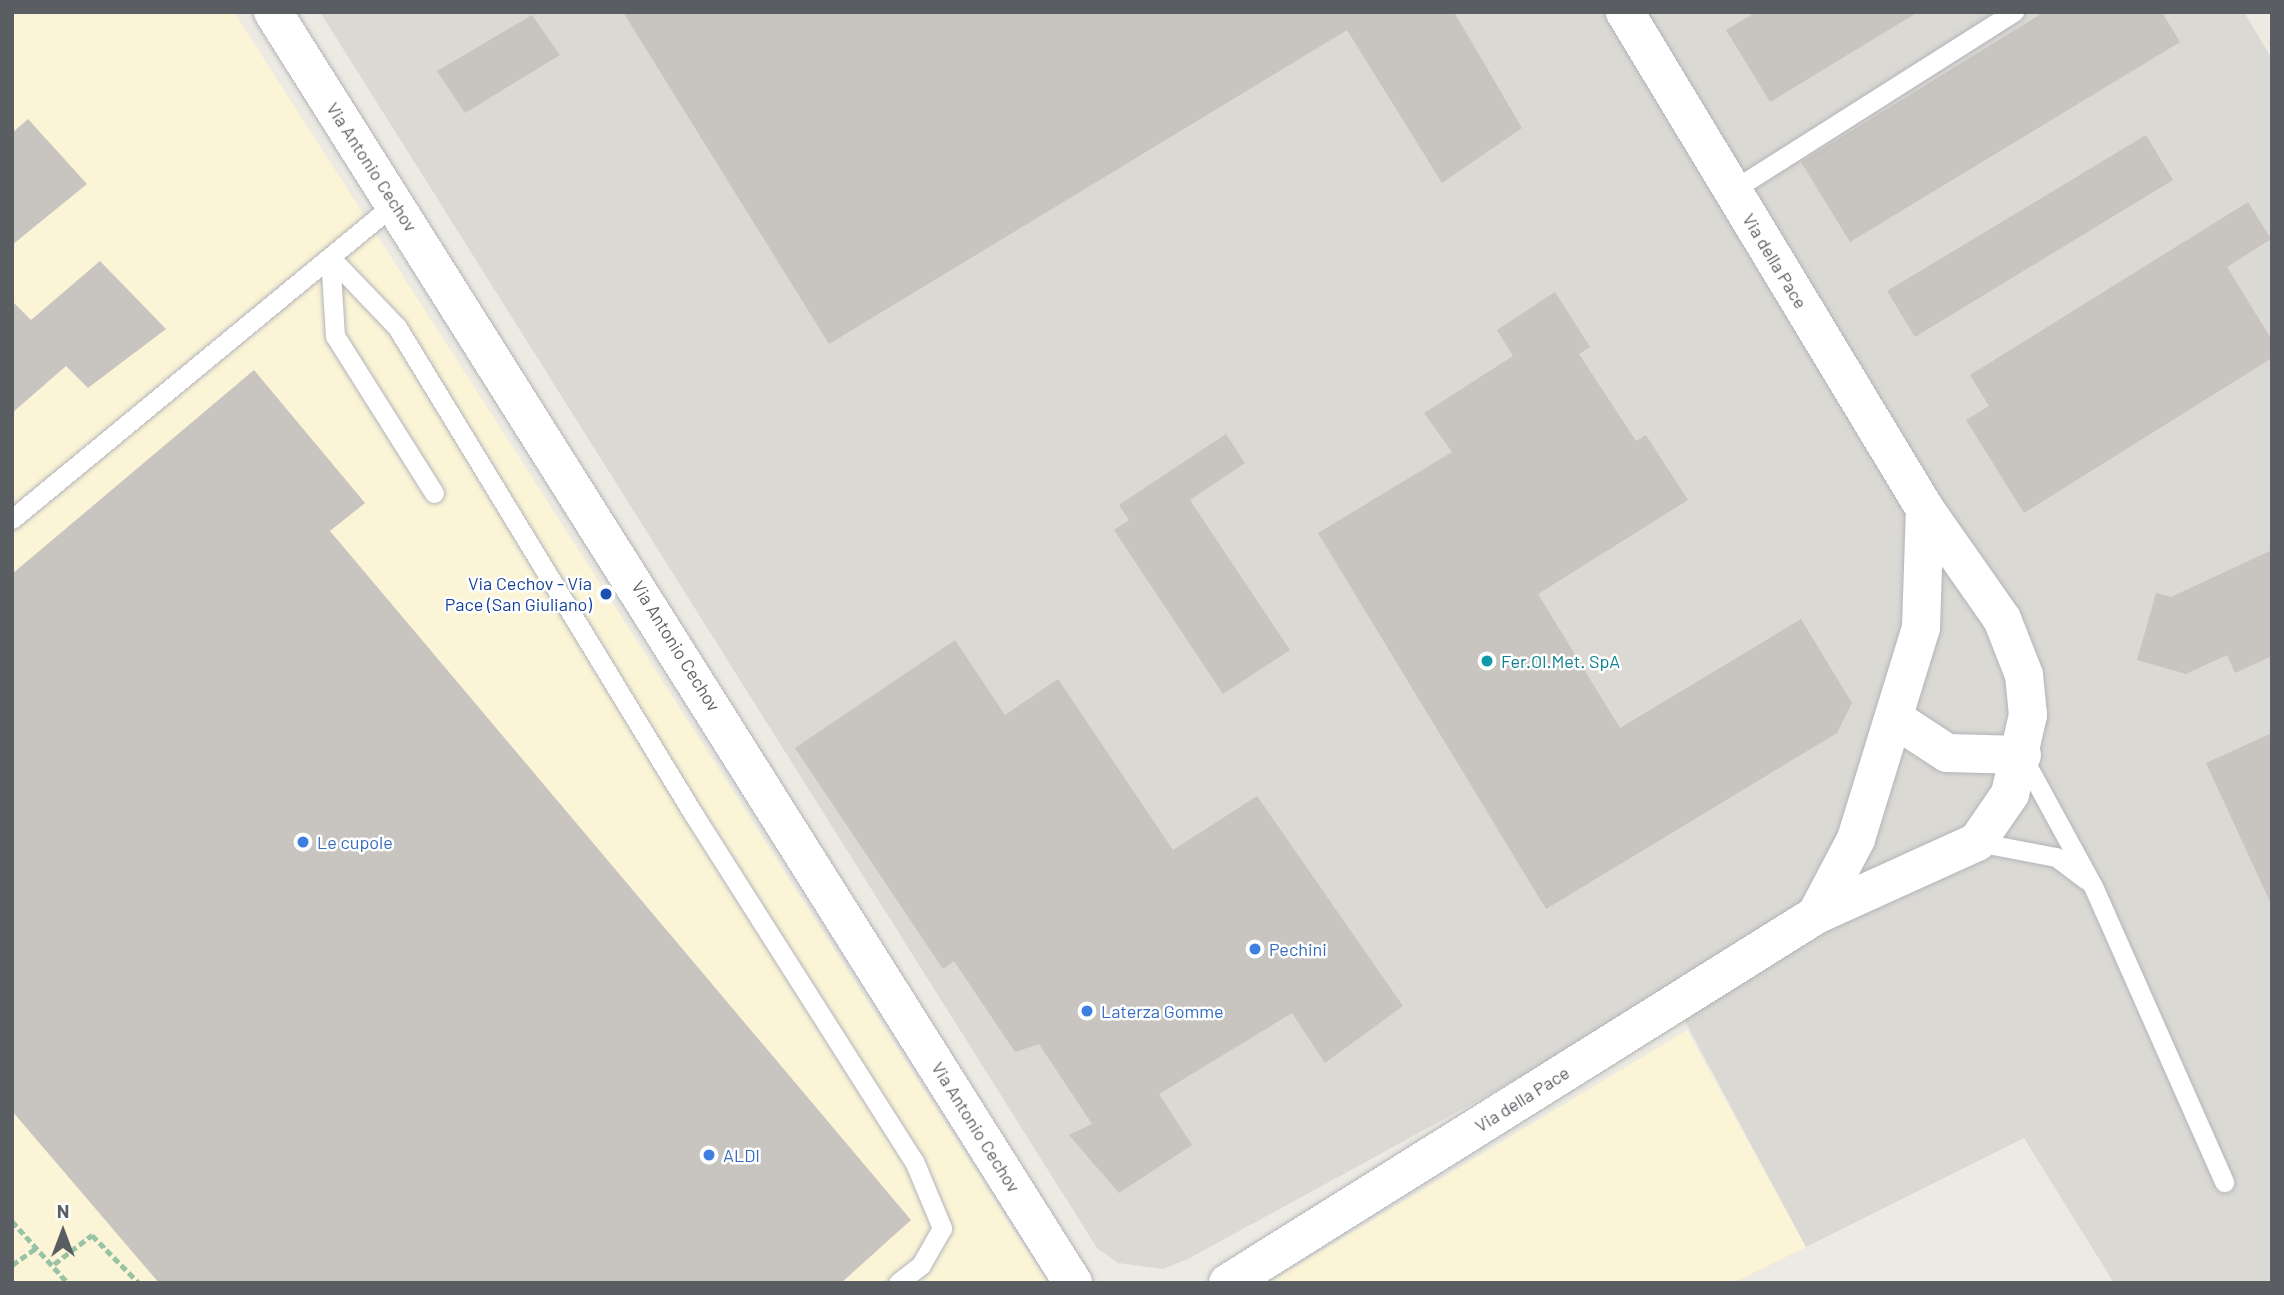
<!DOCTYPE html>
<html>
<head>
<meta charset="utf-8">
<style>
  body { margin:0 }
  #map { position:relative; width:2284px; height:1295px; overflow:hidden; background:#eceae2; font-family:Barlow,sans-serif }
  div>[style] { position:absolute }
  [style*='--x'] { left:calc(var(--x)*1px); top:calc(var(--y)*1px); width:calc(var(--w)*1px); rotate:calc(var(--a)*1deg) }
  .commercial>* { inset:0; background:#fcf4d7 }
  .industrial>* { inset:0; background:#dbd9d4 }
  .building>* { inset:0; background:#c8c4bf }
  .path>* { height:4.5px; margin-top:-2.25px; transform-origin:0; background:repeating-linear-gradient(90deg,#98c3a5 0 7px,transparent 0 10.5px) }
  .roads { filter:drop-shadow(0 0 2px #b2b4b9) drop-shadow(0 0 2px #b2b4b9) }
  .lane>* { height:19px; margin:-9.5px; padding:0 9.5px; transform-origin:9.5px; border-radius:9.5px; background:#fff }
  .street>* { height:38px; margin:-19px; padding:0 19px; transform-origin:19px; border-radius:19px; background:#fff }
  .dots>* { width:19px; height:19px; translate:-50% -50%; box-sizing:border-box; border:4px solid #fff; border-radius:50% }
  span { translate:-50% -50%; white-space:nowrap; text-align:center; line-height:1.15; -webkit-text-stroke:5px #fff; paint-order:stroke }
  .street-label { font-size:18px; color:#5a5d62 }
  .transit-label { font-size:18px; color:#164399 }
  .right { translate:-100% -50%; text-align:right }
  .culture-label { font-size:18px; color:#0d838f }
  .left { translate:0 -50%; text-align:left }
  .shop-label { font-size:18px; color:#366cbe }
  .frame { position:absolute; inset:0; border:14px solid #5a5d62; pointer-events:none }
  .north { position:absolute; left:28px; top:1197px; width:70px; height:70px; -webkit-text-stroke:5px #fff; paint-order:stroke; rotate:0deg; font-size:19px; font-weight:700; line-height:28px; text-align:center; color:#5a5d62 }
  .north::after { content:''; display:block; margin:auto; width:24px; height:32px; background:#5a5d62; clip-path:polygon(50% 0,100% 100%,50% 72%,0 100%) }
</style>
</head>
<body>
<div id="map">
  <div class="commercial">
    <i style="clip-path:polygon(12px 12px,234px 12px,1048px 1283px,12px 1283px)"></i>
    <i style="clip-path:polygon(1687px 1030px,1806px 1247px,1733px 1283px,1268px 1283px)"></i>
  </div>
  <div class="industrial">
    <i style="clip-path:polygon(320px 12px,2244px 12px,2272px 59px,2272px 1283px,2114px 1283px,2024px 1138px,1806px 1247px,1671px 995px,1188px 1259px,1163px 1269px,1118px 1263px,1097px 1248px)"></i>
  </div>
  <div class="building">
    <i style="clip-path:polygon(623px 12px,1454px 12px,1522px 128px,1442px 183px,1347px 30px,829px 344px)"></i>
    <i style="clip-path:polygon(1756px 12px,1918px 12px,1770px 102px,1726px 30px)"></i>
    <i style="clip-path:polygon(2044px 12px,2162px 12px,2180px 42px,1850px 242px,1801px 162px)"></i>
    <i style="clip-path:polygon(532px 15px,560px 55px,465px 113px,437px 71px)"></i>
    <i style="clip-path:polygon(28px 119px,87px 184px,12px 245px,12px 133px)"></i>
    <i style="clip-path:polygon(2146px 135px,2173px 180px,1915px 337px,1887px 291px)"></i>
    <i style="clip-path:polygon(2248px 202px,2271px 239px,2227px 267px,2272px 340px,2272px 358px,2024px 513px,1966px 420px,1989px 406px,1970px 375px)"></i>
    <i style="clip-path:polygon(100px 261px,166px 329px,88px 388px,66px 366px,12px 413px,12px 301px,31px 320px)"></i>
    <i style="clip-path:polygon(1555px 292px,1590px 347px,1579px 354px,1636px 441px,1646px 435px,1688px 500px,1538px 594px,1620px 728px,1801px 619px,1852px 703px,1837px 733px,1546px 909px,1318px 533px,1452px 452px,1424px 413px,1513px 356px,1497px 330px)"></i>
    <i style="clip-path:polygon(254px 370px,365px 503px,330px 531px,911px 1220px,841px 1283px,159px 1283px,12px 1111px,12px 574px)"></i>
    <i style="clip-path:polygon(1226px 434px,1245px 463px,1190px 500px,1290px 650px,1223px 694px,1114px 530px,1129px 520px,1119px 505px)"></i>
    <i style="clip-path:polygon(2272px 550px,2272px 656px,2235px 673px,2227px 655px,2186px 674px,2137px 660px,2156px 593px,2171px 597px)"></i>
    <i style="clip-path:polygon(955px 640px,1005px 715px,1058px 679px,1173px 850px,1257px 796px,1403px 1006px,1325px 1063px,1292px 1013px,1159px 1094px,1192px 1145px,1119px 1193px,1069px 1135px,1092px 1124px,1039px 1044px,1015px 1052px,954px 961px,943px 969px,795px 748px)"></i>
    <i style="clip-path:polygon(2272px 733px,2272px 906px,2206px 763px)"></i>
  </div>
  <div class="path">
    <i style="--x:12;--y:1221;--w:84;--a:47.9"></i>
    <i style="--x:54;--y:1264;--w:48;--a:-37.3"></i>
    <i style="--x:92;--y:1235;--w:67;--a:45.6"></i>
    <i style="--x:12;--y:1265;--w:29;--a:-35"></i>
  </div>
  <div class="roads">
    <div class="lane">
      <i style="--x:1733;--y:190;--w:333;--a:-32.4"></i>
      <i style="--x:434;--y:493;--w:186;--a:-122.2"></i>
      <i style="--x:335;--y:336;--w:79;--a:-93.6"></i>
      <i style="--x:330;--y:257;--w:97;--a:46.3"></i>
      <i style="--x:397;--y:327;--w:571;--a:58.68"></i>
      <i style="--x:694;--y:815;--w:410;--a:57.6"></i>
      <i style="--x:914;--y:1161;--w:73;--a:67.3"></i>
      <i style="--x:942;--y:1228;--w:43;--a:119.6"></i>
      <i style="--x:921;--y:1265;--w:29;--a:142"></i>
      <i style="--x:12;--y:519;--w:497;--a:-39.5"></i>
      <i style="--x:2022;--y:756;--w:148;--a:61.4"></i>
      <i style="--x:2093;--y:886;--w:324;--a:66.1"></i>
      <i style="--x:1977;--y:842;--w:80;--a:10.8"></i>
      <i style="--x:2056;--y:857;--w:38;--a:37"></i>
    </div>
    <div class="street">
      <i style="--x:273;--y:12;--w:1502;--a:57.81"></i>
      <i style="--x:1895;--y:719;--w:62;--a:33.2"></i>
      <i style="--x:1947;--y:753;--w:75;--a:1.5"></i>
      <i style="--x:1816;--y:915;--w:86;--a:-62.2"></i>
      <i style="--x:1856;--y:839;--w:221;--a:-72.9"></i>
      <i style="--x:1921;--y:628;--w:119;--a:-88.1"></i>
      <i style="--x:1228;--y:1283;--w:694;--a:-32.04"></i>
      <i style="--x:1816;--y:915;--w:177;--a:-24.4"></i>
      <i style="--x:1977;--y:842;--w:58;--a:-55.5"></i>
      <i style="--x:2010;--y:794;--w:81;--a:-77.2"></i>
      <i style="--x:2028;--y:715;--w:40;--a:-95.7"></i>
      <i style="--x:2024;--y:675;--w:60;--a:-111.4"></i>
      <i style="--x:2002;--y:619;--w:134;--a:-125"></i>
      <i style="--x:1925;--y:509;--w:581;--a:-121.12"></i>
    </div>
  </div>
  <div class="dots">
    <i style="left:606px;top:594px;background:#1a4fb4"></i>
    <i style="left:1487px;top:661px;background:#0f9aa8"></i>
    <i style="left:303px;top:842px;background:#3f7fe0"></i>
    <i style="left:1255px;top:949px;background:#3f7fe0"></i>
    <i style="left:1087px;top:1011px;background:#3f7fe0"></i>
    <i style="left:709px;top:1155px;background:#3f7fe0"></i>
  </div>
  <div class="street-label">
    <span style="left:372px;top:167px;rotate:57deg">Via Antonio Cechov</span>
    <span style="left:1775px;top:261px;rotate:59deg">Via della Pace</span>
    <span style="left:676px;top:646px;rotate:58deg">Via Antonio Cechov</span>
    <span style="left:1522px;top:1099px;rotate:-32deg">Via della Pace</span>
    <span style="left:976px;top:1127px;rotate:58deg">Via Antonio Cechov</span>
  </div>
  <div class="transit-label">
    <span class="right" style="left:592px;top:594px">Via Cechov - Via<br>Pace (San Giuliano)</span>
  </div>
  <div class="culture-label">
    <span class="left" style="left:1501px;top:661px">Fer.Ol.Met. SpA</span>
  </div>
  <div class="shop-label">
    <span class="left" style="left:317px;top:842px">Le cupole</span>
    <span class="left" style="left:1269px;top:949px">Pechini</span>
    <span class="left" style="left:1101px;top:1011px">Laterza Gomme</span>
    <span class="left" style="left:723px;top:1155px">ALDI</span>
  </div>
  <div class="frame"></div>
  <div class="north">N</div>
</div>
</body>
</html>
